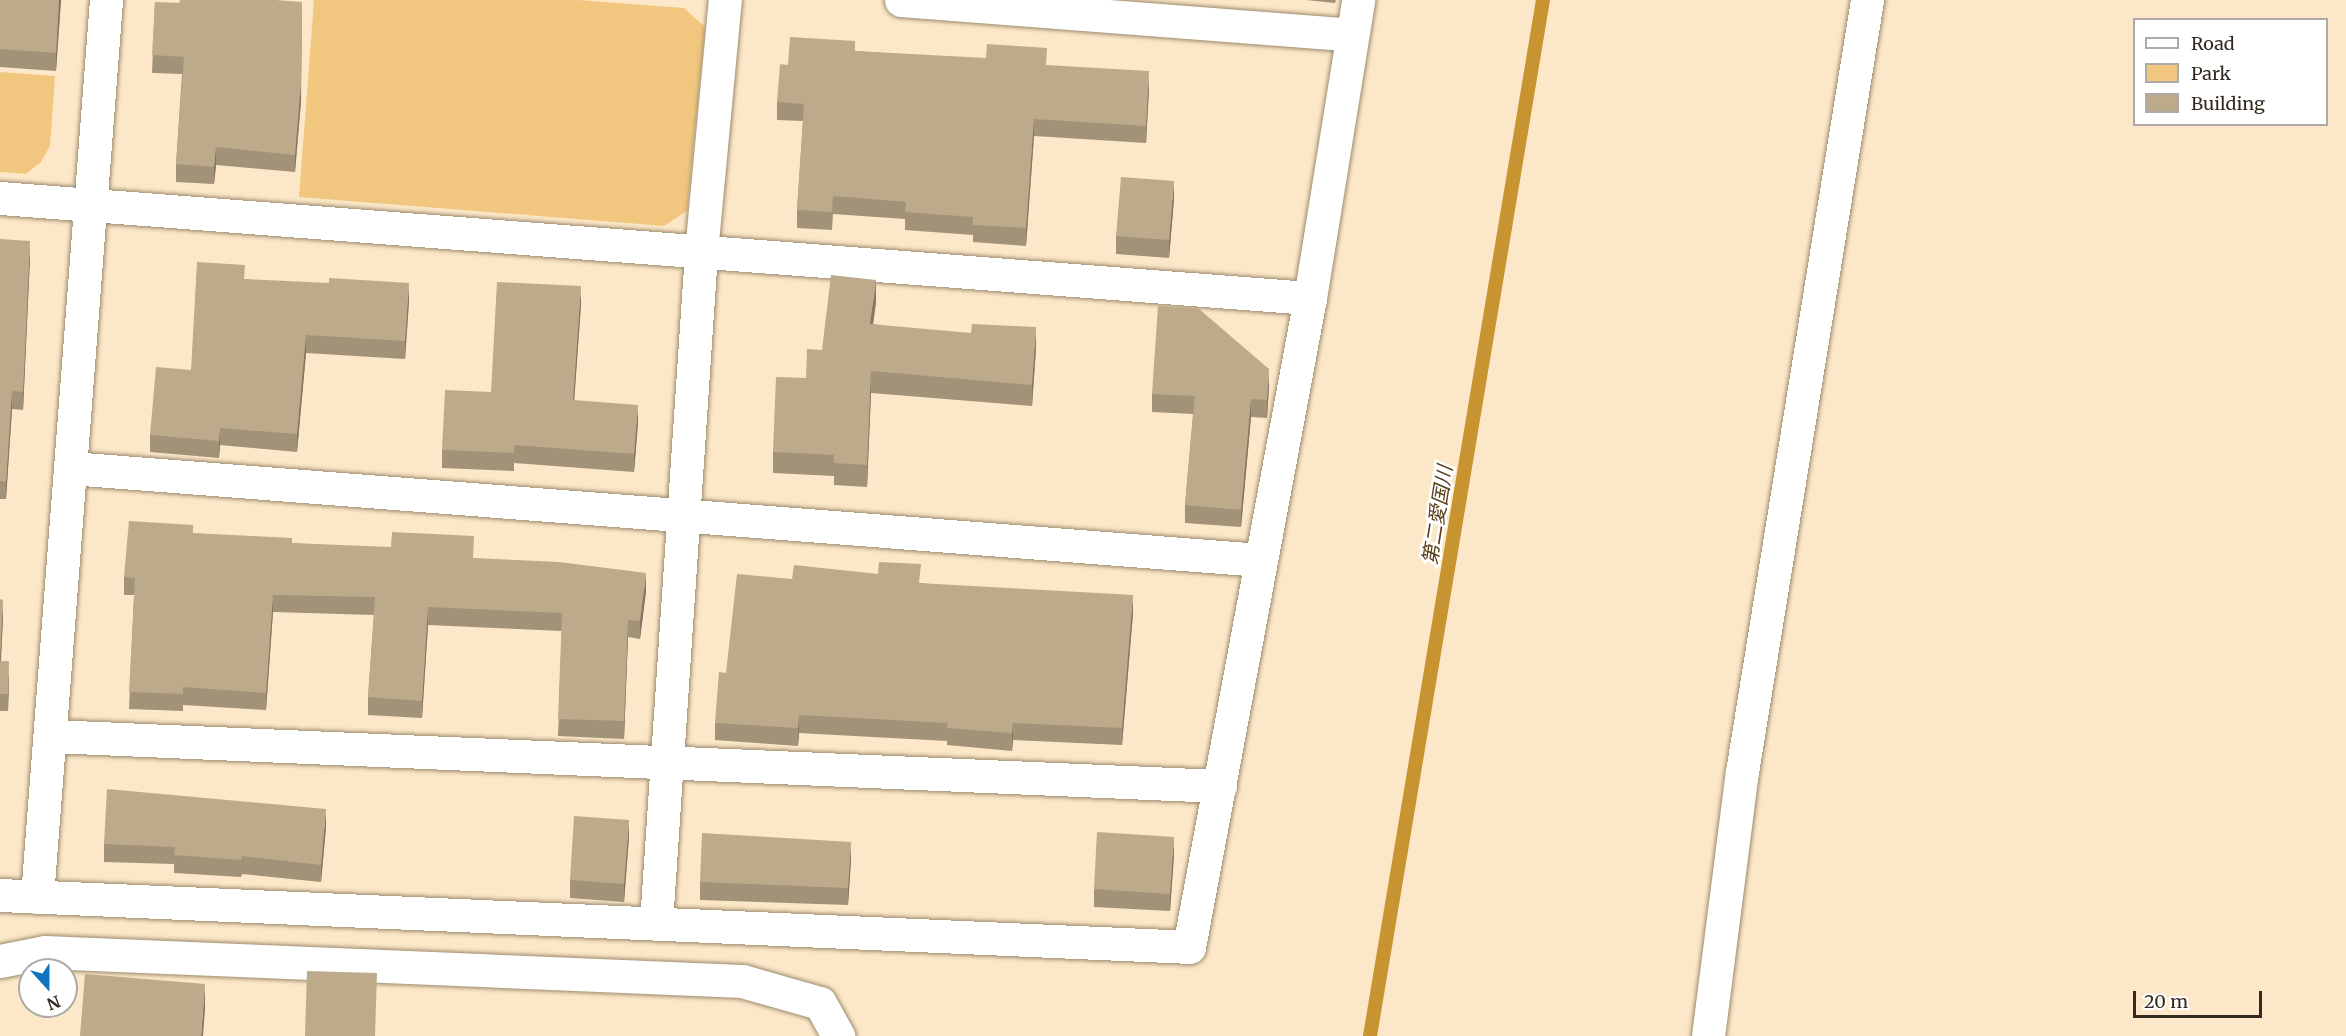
<!DOCTYPE html>
<html>
<head>
<meta charset="utf-8">
<style>
  body { margin:0 }
  #map { position:relative; width:2346px; height:1036px; overflow:hidden; background:#fce8c8; font-family:Merriweather,"Noto Sans JP",serif }
  div>[style] { position:absolute }
  [style*='--x'] { left:calc(var(--x)*1px); top:calc(var(--y)*1px); width:calc(var(--w)*1px); rotate:calc(var(--a)*1deg) }
  .green>* { inset:0; background:#f1c77f }
  .stream>* { height:14px; margin:-7px; padding:0 7px; transform-origin:7px; border-radius:7px; background:#c89431 }
  .roads { filter:drop-shadow(0 0 2px #9c8a6d) drop-shadow(0 0 2px #9c8a6d) }
  .minor>* { height:33px; margin:-16.5px; padding:0 16.5px; transform-origin:16.5px; border-radius:16.5px; background:#fff }
  .wall>* { inset:0; background:#a29278 }
  .shaded-wall>* { inset:0; background:#847761 }
  .building>* { inset:0; background:#bcaa8b }
  span { translate:-50% -50%; white-space:nowrap; text-align:center; line-height:1.15; -webkit-text-stroke:5px #fff; paint-order:stroke }
  .water-label { font-size:20px; color:#564019; font-style:italic }
  .legend { position:absolute; left:2133px; top:18px; width:195px; height:108px; box-sizing:border-box; background:#fff; border:2px solid #adaaa5; margin:0; padding:8px 10px; list-style:none; font-size:18px; color:#322a1e }
  .legend li { display:flex; align-items:center; gap:12px; height:30px }
  .legend b { width:30px; border:2px solid #adaaa5 }
  .north { position:absolute; left:18px; top:958px; width:60px; height:60px; box-sizing:border-box; background:#fff; border:2px solid #adaaa5; border-radius:50%; rotate:159deg; font-size:16px; font-weight:700; line-height:24px; text-align:center; color:#322a1e }
  .north::after { content:''; display:block; margin:auto; width:21px; height:27px; background:#1174c0; clip-path:polygon(50% 0,100% 100%,50% 72%,0 100%) }
  .scale { position:absolute; left:2133px; top:991px; width:129px; height:27px; box-sizing:border-box; border:3px solid #322a1e; border-top:0; padding-left:8px; font-size:18px; line-height:21px; white-space:nowrap; color:#322a1e; -webkit-text-stroke:4px #fff; paint-order:stroke }
</style>
</head>
<body>
<div id="map">
  <div class="green">
    <i style="clip-path:polygon(314px 0,578px 0,684px 8px,705px 27px,687px 211px,664px 226px,299px 197px)"></i>
    <i style="clip-path:polygon(0 72px,55px 76px,50px 146px,41px 162px,26px 174px,0 172px)"></i>
  </div>
  <div class="stream">
    <i style="--x:1370;--y:1036;--w:1050;--a:-80.52"></i>
  </div>
  <div class="roads">
    <div class="minor">
      <i style="--x:901;--y:0;--w:451;--a:4.4"></i>
      <i style="--x:0;--y:198;--w:1314;--a:4.37"></i>
      <i style="--x:70;--y:468;--w:1193;--a:4.42"></i>
      <i style="--x:51;--y:736;--w:1170;--a:2.45"></i>
      <i style="--x:0;--y:895;--w:1190;--a:2.5"></i>
      <i style="--x:1189;--y:947;--w:660;--a:-79.44"></i>
      <i style="--x:1310;--y:298;--w:302;--a:-80.8"></i>
      <i style="--x:37;--y:897;--w:900;--a:-85.6"></i>
      <i style="--x:656;--y:923;--w:673;--a:-86.16"></i>
      <i style="--x:701;--y:252;--w:253;--a:-84.6"></i>
      <i style="--x:0;--y:961;--w:46;--a:-11.3"></i>
      <i style="--x:45;--y:952;--w:698;--a:2.38"></i>
      <i style="--x:742;--y:981;--w:81;--a:15.8"></i>
      <i style="--x:820;--y:1003;--w:38;--a:61"></i>
      <i style="--x:1708;--y:1036;--w:266;--a:-82.7"></i>
      <i style="--x:1742;--y:772;--w:782;--a:-80.8"></i>
    </div>
  </div>
  <div class="wall">
    <i style="clip-path:polygon(0 0,61px 0,56px 71px,0 67px)"></i>
    <i style="clip-path:polygon(1306px 0,1336px 0,1335px 3px)"></i>
    <i style="clip-path:polygon(155px 2px,301px 101px,295px 172px,216px 165px,214px 184px,176px 182px,176px 164px,182px 74px,152px 73px)"></i>
    <i style="clip-path:polygon(855px 51px,1047px 65px,1149px 89px,1146px 143px,1034px 136px,1026px 246px,973px 242px,973px 235px,905px 230px,905px 219px,833px 214px,832px 230px,797px 228px,797px 210px,803px 121px,777px 120px,777px 102px,788px 65px)"></i>
    <i style="clip-path:polygon(1174px 199px,1169px 258px,1116px 254px,1116px 236px)"></i>
    <i style="clip-path:polygon(0 239px,30px 258px,23px 410px,12px 409px,6px 499px,0 499px)"></i>
    <i style="clip-path:polygon(245px 279px,409px 301px,405px 359px,306px 353px,297px 452px,220px 445px,219px 458px,150px 452px,150px 435px,191px 370px)"></i>
    <i style="clip-path:polygon(876px 302px,873px 324px,1036px 348px,1032px 406px,871px 393px,867px 487px,834px 485px,834px 476px,773px 473px,773px 452px,806px 378px,822px 350px)"></i>
    <i style="clip-path:polygon(581px 304px,574px 400px,638px 423px,634px 472px,514px 463px,514px 471px,442px 468px,442px 450px,491px 392px)"></i>
    <i style="clip-path:polygon(1269px 386px,1267px 418px,1251px 417px,1241px 527px,1185px 523px,1185px 505px,1193px 414px,1152px 412px,1152px 394px)"></i>
    <i style="clip-path:polygon(193px 533px,292px 543px,474px 558px,646px 591px,640px 639px,628px 637px,624px 739px,558px 736px,562px 631px,428px 625px,422px 718px,368px 715px,368px 697px,374px 615px,273px 612px,266px 710px,183px 705px,183px 711px,129px 709px,134px 595px,124px 595px,124px 577px)"></i>
    <i style="clip-path:polygon(921px 583px,1133px 613px,1122px 745px,1013px 740px,1012px 751px,947px 745px,947px 741px,799px 733px,798px 746px,715px 740px,715px 723px,726px 673px)"></i>
    <i style="clip-path:polygon(0 599px,3px 617px,1px 661px,9px 678px,8px 711px,0 711px)"></i>
    <i style="clip-path:polygon(326px 827px,321px 882px,242px 874px,241px 877px,174px 873px,174px 864px,104px 862px,104px 844px)"></i>
    <i style="clip-path:polygon(629px 837px,624px 902px,570px 898px,570px 880px)"></i>
    <i style="clip-path:polygon(1174px 855px,1170px 911px,1094px 907px,1094px 889px)"></i>
    <i style="clip-path:polygon(851px 860px,848px 905px,700px 900px,700px 882px)"></i>
  </div>
  <div class="shaded-wall">
    <i style="clip-path:polygon(59px 0,61px 0,56px 71px,56px 53px)"></i>
    <i style="clip-path:polygon(302px 2px,301px 101px,295px 172px,295px 155px)"></i>
    <i style="clip-path:polygon(1149px 71px,1149px 89px,1146px 143px,1146px 126px)"></i>
    <i style="clip-path:polygon(1034px 119px,1034px 136px,1026px 246px,1026px 228px)"></i>
    <i style="clip-path:polygon(216px 147px,216px 165px,214px 184px,214px 167px)"></i>
    <i style="clip-path:polygon(1174px 181px,1174px 199px,1169px 258px,1169px 240px)"></i>
    <i style="clip-path:polygon(30px 241px,30px 258px,23px 410px,23px 392px)"></i>
    <i style="clip-path:polygon(876px 280px,876px 302px,870px 345px,870px 324px)"></i>
    <i style="clip-path:polygon(409px 283px,409px 301px,405px 359px,405px 341px)"></i>
    <i style="clip-path:polygon(581px 286px,581px 304px,573px 418px,573px 400px)"></i>
    <i style="clip-path:polygon(1036px 327px,1036px 348px,1032px 406px,1032px 385px)"></i>
    <i style="clip-path:polygon(306px 335px,306px 353px,297px 452px,297px 434px)"></i>
    <i style="clip-path:polygon(1269px 369px,1269px 386px,1267px 418px,1267px 400px)"></i>
    <i style="clip-path:polygon(871px 371px,871px 393px,867px 487px,867px 465px)"></i>
    <i style="clip-path:polygon(12px 391px,12px 409px,6px 499px,6px 482px)"></i>
    <i style="clip-path:polygon(1251px 399px,1251px 417px,1241px 527px,1241px 510px)"></i>
    <i style="clip-path:polygon(638px 405px,638px 423px,634px 472px,634px 454px)"></i>
    <i style="clip-path:polygon(220px 428px,220px 445px,219px 458px,219px 441px)"></i>
    <i style="clip-path:polygon(646px 573px,646px 591px,640px 639px,640px 621px)"></i>
    <i style="clip-path:polygon(273px 595px,273px 612px,266px 710px,266px 693px)"></i>
    <i style="clip-path:polygon(1133px 595px,1133px 613px,1122px 745px,1122px 728px)"></i>
    <i style="clip-path:polygon(3px 600px,3px 617px,0 674px,0 657px)"></i>
    <i style="clip-path:polygon(428px 607px,428px 625px,422px 718px,422px 701px)"></i>
    <i style="clip-path:polygon(628px 620px,628px 637px,624px 739px,624px 721px)"></i>
    <i style="clip-path:polygon(9px 661px,9px 678px,8px 711px,8px 694px)"></i>
    <i style="clip-path:polygon(799px 715px,799px 733px,798px 746px,798px 728px)"></i>
    <i style="clip-path:polygon(1013px 723px,1013px 740px,1012px 751px,1012px 733px)"></i>
    <i style="clip-path:polygon(326px 809px,326px 827px,321px 882px,321px 865px)"></i>
    <i style="clip-path:polygon(629px 820px,629px 837px,624px 902px,624px 884px)"></i>
    <i style="clip-path:polygon(1174px 837px,1174px 855px,1170px 911px,1170px 894px)"></i>
    <i style="clip-path:polygon(851px 842px,851px 860px,848px 905px,848px 888px)"></i>
    <i style="clip-path:polygon(205px 984px,205px 1009px,203px 1036px,201px 1036px)"></i>
  </div>
  <div class="building">
    <i style="clip-path:polygon(0 0,59px 0,56px 53px,0 49px)"></i>
    <i style="clip-path:polygon(180px 0,276px 0,302px 2px,301px 83px,295px 155px,216px 147px,214px 167px,176px 164px,184px 57px,152px 55px,155px 2px,179px 3px)"></i>
    <i style="clip-path:polygon(790px 37px,855px 41px,855px 51px,986px 58px,987px 44px,1047px 48px,1046px 65px,1149px 71px,1146px 126px,1034px 119px,1026px 228px,973px 225px,973px 217px,905px 212px,906px 202px,833px 196px,832px 212px,797px 210px,804px 104px,777px 102px,780px 64px,788px 65px)"></i>
    <i style="clip-path:polygon(1121px 177px,1174px 181px,1169px 240px,1116px 236px)"></i>
    <i style="clip-path:polygon(0 239px,30px 241px,23px 392px,12px 391px,6px 482px,0 481px)"></i>
    <i style="clip-path:polygon(197px 262px,245px 265px,244px 279px,329px 283px,329px 278px,409px 283px,405px 341px,306px 335px,297px 434px,220px 428px,219px 441px,150px 435px,156px 367px,191px 370px)"></i>
    <i style="clip-path:polygon(831px 275px,876px 280px,870px 324px,971px 333px,972px 324px,1036px 327px,1032px 385px,871px 371px,867px 465px,834px 463px,834px 455px,773px 452px,776px 377px,806px 378px,807px 349px,822px 350px)"></i>
    <i style="clip-path:polygon(497px 282px,581px 286px,573px 400px,638px 405px,634px 454px,514px 445px,514px 453px,442px 450px,445px 390px,491px 392px)"></i>
    <i style="clip-path:polygon(1158px 306px,1198px 308px,1269px 369px,1267px 400px,1251px 399px,1241px 510px,1185px 505px,1195px 396px,1152px 394px)"></i>
    <i style="clip-path:polygon(129px 521px,193px 525px,193px 533px,292px 538px,292px 543px,391px 547px,392px 532px,474px 536px,473px 558px,559px 562px,646px 573px,640px 621px,628px 620px,624px 721px,558px 719px,562px 613px,428px 607px,422px 701px,368px 697px,375px 597px,273px 595px,266px 693px,183px 687px,183px 694px,129px 692px,135px 578px,124px 577px)"></i>
    <i style="clip-path:polygon(879px 562px,921px 564px,919px 583px,1133px 595px,1122px 728px,1013px 723px,1012px 733px,947px 728px,948px 723px,799px 715px,798px 728px,715px 723px,719px 672px,726px 673px,737px 574px,792px 579px,794px 565px,878px 574px)"></i>
    <i style="clip-path:polygon(0 599px,3px 600px,0 657px)"></i>
    <i style="clip-path:polygon(0 661px,9px 661px,8px 694px,0 694px)"></i>
    <i style="clip-path:polygon(107px 789px,326px 809px,321px 865px,242px 856px,241px 860px,174px 855px,175px 847px,104px 844px)"></i>
    <i style="clip-path:polygon(574px 816px,629px 820px,624px 884px,570px 880px)"></i>
    <i style="clip-path:polygon(1097px 832px,1174px 837px,1170px 894px,1094px 889px)"></i>
    <i style="clip-path:polygon(702px 833px,851px 842px,848px 888px,700px 882px)"></i>
    <i style="clip-path:polygon(307px 971px,377px 973px,375px 1036px,305px 1036px)"></i>
    <i style="clip-path:polygon(85px 974px,205px 984px,201px 1036px,80px 1036px)"></i>
  </div>
  <div class="water-label">
    <span style="left:1437px;top:515px;rotate:-81deg">第二愛国川</span>
  </div>
  <ul class="legend">
  <li><b style="height:8px;background:#fff"></b>Road</li>
  <li><b style="height:16px;background:#f1c77f"></b>Park</li>
  <li><b style="height:16px;background:#bcaa8b"></b>Building</li>
  </ul>
  <div class="north">N</div>
  <div class="scale">20 m</div>
</div>
</body>
</html>
